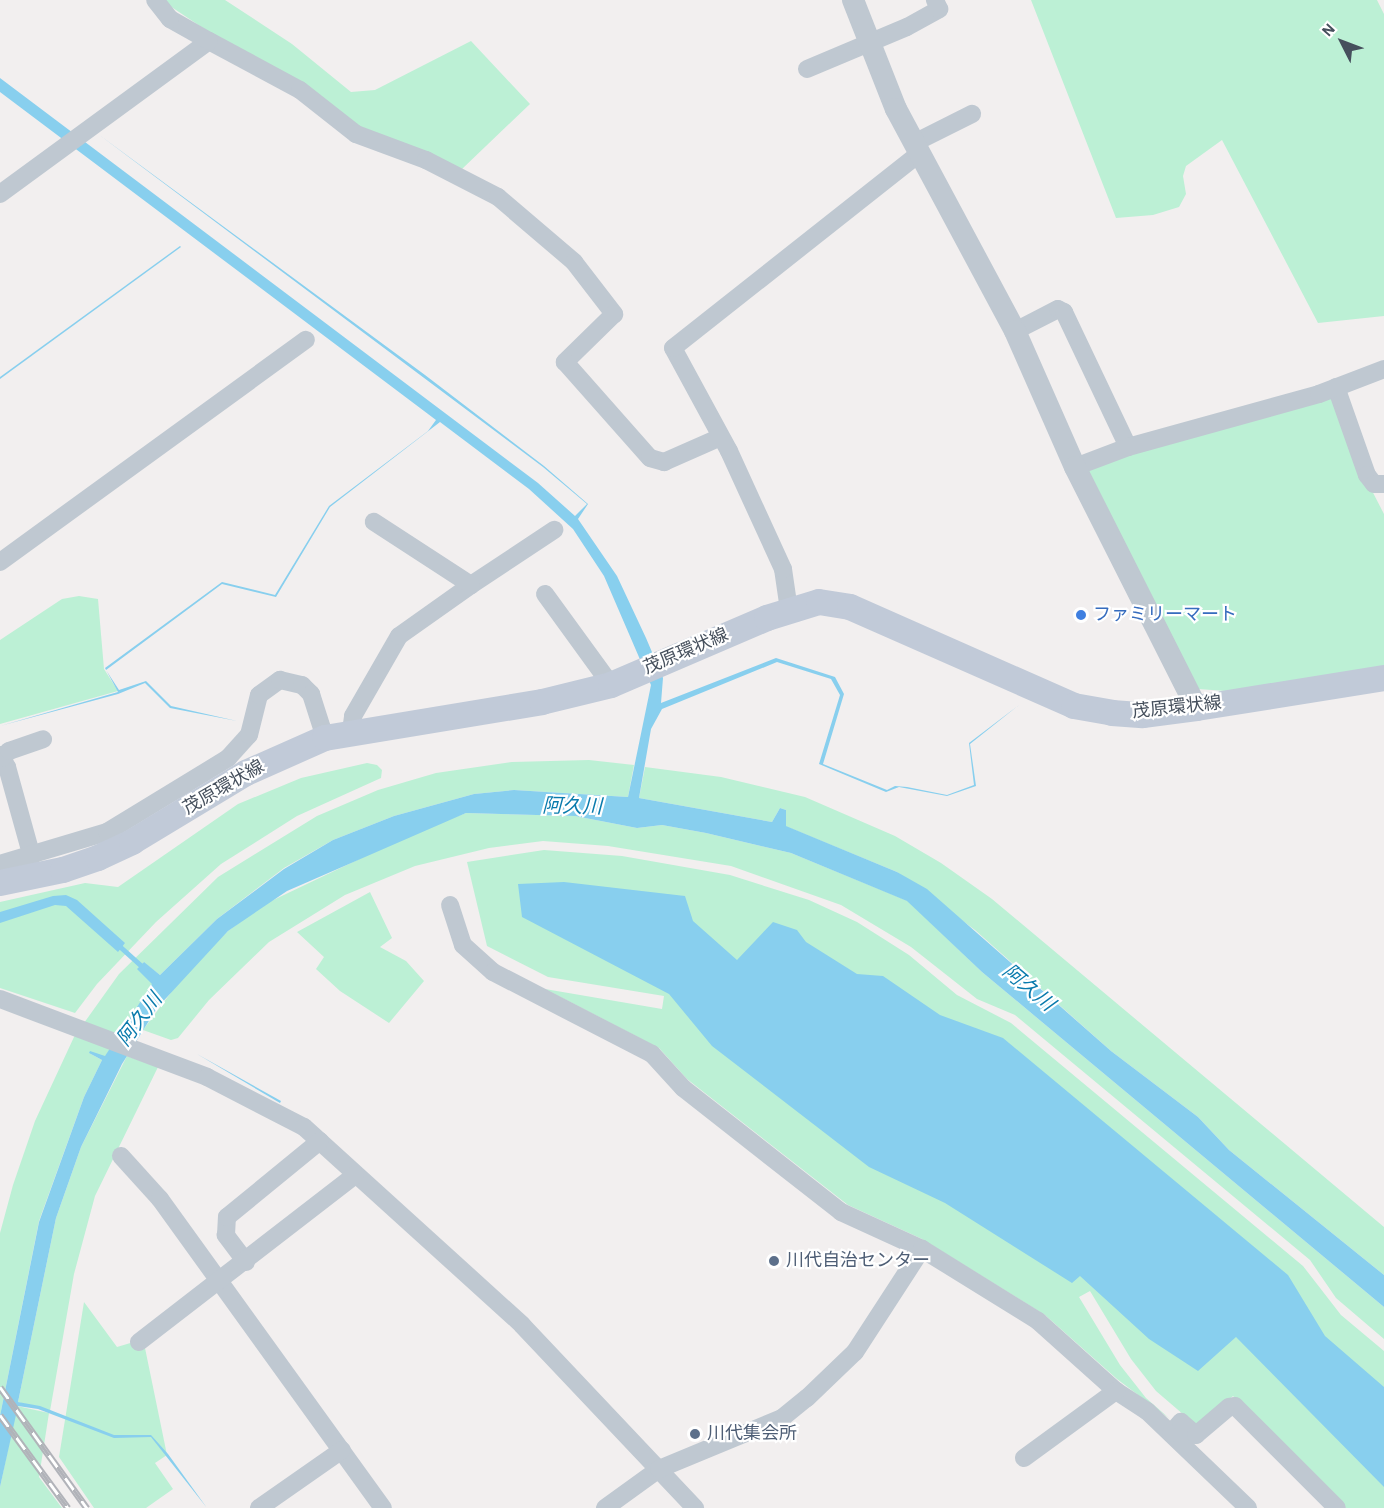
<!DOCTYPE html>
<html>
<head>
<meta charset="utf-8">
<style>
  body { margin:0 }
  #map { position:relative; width:1384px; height:1508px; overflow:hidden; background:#f2efef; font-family:"Alegreya Sans","Noto Sans JP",sans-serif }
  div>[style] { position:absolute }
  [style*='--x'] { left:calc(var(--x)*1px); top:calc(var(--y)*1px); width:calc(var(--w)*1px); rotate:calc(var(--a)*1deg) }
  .green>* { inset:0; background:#bcf0d5 }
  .water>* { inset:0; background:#88cfee }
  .stream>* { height:5px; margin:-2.5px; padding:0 2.5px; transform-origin:2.5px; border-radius:2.5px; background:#88cfee }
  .minor>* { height:18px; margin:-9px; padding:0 9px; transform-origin:9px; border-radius:9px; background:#bfc8d1 }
  .tertiary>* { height:22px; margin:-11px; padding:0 11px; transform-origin:11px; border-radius:11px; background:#bfc8d1 }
  .secondary>* { height:26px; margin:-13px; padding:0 13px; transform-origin:13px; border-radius:13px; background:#c1cad8 }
  .rail>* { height:7px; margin-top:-3.5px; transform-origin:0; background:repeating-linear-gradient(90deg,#fff 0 14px,#b1b3b9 0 28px); box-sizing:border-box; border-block:2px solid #b1b3b9 }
  .dots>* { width:16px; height:16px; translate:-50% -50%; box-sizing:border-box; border:3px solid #fff; border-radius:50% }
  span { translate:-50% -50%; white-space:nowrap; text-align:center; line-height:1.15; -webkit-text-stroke:4.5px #fff; paint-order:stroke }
  .shop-label { font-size:18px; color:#366cbe }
  .left { translate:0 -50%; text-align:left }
  .street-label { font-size:18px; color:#46505d }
  .service-label { font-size:18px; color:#4e5e75 }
  .water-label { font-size:20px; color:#097bad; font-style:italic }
  .north { position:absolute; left:1312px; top:12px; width:60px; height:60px; -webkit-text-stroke:4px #fff; paint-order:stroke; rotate:312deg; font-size:16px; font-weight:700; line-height:24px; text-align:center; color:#46505d }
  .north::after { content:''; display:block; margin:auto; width:21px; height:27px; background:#46505d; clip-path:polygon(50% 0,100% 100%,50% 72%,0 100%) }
</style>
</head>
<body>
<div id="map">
  <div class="green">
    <i style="clip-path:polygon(161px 0,225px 0,292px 44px,351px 92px,375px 90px,471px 41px,530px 104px,462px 169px,333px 115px)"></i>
    <i style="clip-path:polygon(1031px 0,1377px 0,1384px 14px,1384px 316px,1318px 323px,1222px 140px,1186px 166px,1183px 176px,1186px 194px,1179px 207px,1153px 215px,1116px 218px)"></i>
    <i style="clip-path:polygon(1336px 387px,1368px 483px,1384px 514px,1384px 667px,1226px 691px,1198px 689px,1075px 467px)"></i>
    <i style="clip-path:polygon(79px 596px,98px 599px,104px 669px,118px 691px,0 724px,0 640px,62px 599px)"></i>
    <i style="clip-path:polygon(589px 760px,634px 765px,628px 797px,514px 790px,474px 794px,394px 816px,333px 840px,284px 868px,217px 919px,160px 975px,143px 962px,153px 984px,105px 1057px,89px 1053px,102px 1060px,84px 1097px,39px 1221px,0 1416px,0 1233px,13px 1185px,35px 1121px,74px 1037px,119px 974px,218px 877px,317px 816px,378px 790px,436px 773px,512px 762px)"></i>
    <i style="clip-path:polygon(367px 763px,377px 765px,382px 770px,381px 778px,297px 816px,221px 864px,156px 922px,97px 984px,75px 1013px,0 988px,0 902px,85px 883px,118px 887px,238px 804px,301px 778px)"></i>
    <i style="clip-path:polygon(645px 767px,721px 777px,805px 797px,895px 836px,941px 863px,992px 899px,1384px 1227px,1384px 1275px,1229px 1150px,1198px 1117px,1111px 1051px,975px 930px,897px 872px,785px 826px,786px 810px,780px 808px,772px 822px,639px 798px)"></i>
    <i style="clip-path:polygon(466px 813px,575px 816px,637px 828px,662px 825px,706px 833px,791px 853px,908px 901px,982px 972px,1384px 1307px,1384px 1339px,1336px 1298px,1310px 1260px,1015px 1015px,977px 999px,911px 947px,841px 905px,731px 866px,608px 846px,543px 841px,489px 848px,415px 866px,345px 895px,269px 942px,209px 1000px,178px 1038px,171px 1040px,143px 1030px,187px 971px,228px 931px,265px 904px,418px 831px)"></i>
    <i style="clip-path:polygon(544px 850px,622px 856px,730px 875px,809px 900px,857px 922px,909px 955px,957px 995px,1011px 1023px,1303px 1266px,1341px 1315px,1384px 1351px,1384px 1508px,1346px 1508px,1233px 1396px,1198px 1427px,1156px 1391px,1131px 1359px,1090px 1291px,1079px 1297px,1120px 1365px,1146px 1398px,1170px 1419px,1117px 1379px,1045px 1315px,922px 1239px,848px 1205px,687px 1079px,659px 1048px,545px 989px,662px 1009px,664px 996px,548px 977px,487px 946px,467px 862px)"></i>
    <i style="clip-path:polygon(370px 892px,392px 938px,380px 947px,406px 961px,424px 981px,389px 1023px,340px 991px,316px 969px,324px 957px,297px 932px)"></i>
    <i style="clip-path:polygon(127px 1056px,158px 1067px,95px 1196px,74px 1274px,50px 1411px,18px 1402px,56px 1218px,81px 1147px)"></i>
    <i style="clip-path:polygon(84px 1302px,117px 1347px,137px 1341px,145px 1348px,167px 1455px,155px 1463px,173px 1489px,146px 1508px,94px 1508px,59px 1457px)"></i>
    <i style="clip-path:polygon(17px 1406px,49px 1413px,39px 1477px,62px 1508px,0 1508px,0 1487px)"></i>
  </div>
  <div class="water">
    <i style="clip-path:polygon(0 78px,538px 483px,575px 516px,587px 504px,543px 467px,98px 134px,425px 375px,544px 466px,588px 504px,578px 519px,617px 576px,646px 638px,663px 678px,661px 703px,776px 658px,835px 677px,844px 694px,823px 764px,887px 790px,895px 786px,907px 787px,947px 795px,974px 785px,969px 743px,1019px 705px,970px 744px,976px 786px,947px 796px,899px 787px,886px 792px,819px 764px,840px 695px,831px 679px,777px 662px,662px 709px,651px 729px,639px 798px,772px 822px,780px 808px,786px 810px,786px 826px,897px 872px,927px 889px,1111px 1051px,1198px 1117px,1229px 1150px,1384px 1275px,1384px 1307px,982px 972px,907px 901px,791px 853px,706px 833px,662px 825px,637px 828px,575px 816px,466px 813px,287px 891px,228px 931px,157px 1008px,122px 1064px,81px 1147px,56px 1218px,18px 1402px,40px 1406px,114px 1435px,151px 1435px,168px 1454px,207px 1508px,151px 1437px,114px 1438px,38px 1409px,18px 1406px,0 1487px,0 1416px,39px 1222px,84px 1097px,102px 1060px,89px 1053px,90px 1051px,105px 1056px,152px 984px,137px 969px,144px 962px,160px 975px,217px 919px,284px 869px,333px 840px,394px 816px,474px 794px,514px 790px,628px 797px,651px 685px,604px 576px,573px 529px,529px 489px,440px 422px,330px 507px,276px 597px,222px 584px,106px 670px,119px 690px,146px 681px,171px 706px,237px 721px,170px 708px,145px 683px,118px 694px,0 726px,118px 692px,105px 668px,222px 582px,275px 595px,329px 506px,428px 431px,436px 420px,0 92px)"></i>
    <i style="clip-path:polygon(180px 246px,181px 247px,0 379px,0 377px)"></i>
    <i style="clip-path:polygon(564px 882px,685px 896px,693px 921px,737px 960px,773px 922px,797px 930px,806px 942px,857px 974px,883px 976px,940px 1015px,1003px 1038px,1288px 1275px,1325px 1336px,1384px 1387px,1384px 1487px,1236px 1337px,1198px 1371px,1149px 1339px,1080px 1276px,1072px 1283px,945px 1203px,869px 1167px,712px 1046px,669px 994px,522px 917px,518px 884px)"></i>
    <i style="clip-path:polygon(66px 895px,77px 900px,125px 943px,118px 952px,66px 906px,55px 905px,0 923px,0 912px,53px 896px)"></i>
    <i style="clip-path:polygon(197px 1054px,281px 1101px,280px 1103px)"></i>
  </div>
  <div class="stream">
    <i style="--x:117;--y:944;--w:39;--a:42"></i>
  </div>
  <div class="minor">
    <i style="--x:209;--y:41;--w:103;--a:28.3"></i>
    <i style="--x:300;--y:90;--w:71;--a:38.2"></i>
    <i style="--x:356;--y:134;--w:75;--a:20.4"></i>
    <i style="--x:426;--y:160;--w:81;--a:27.2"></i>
    <i style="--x:498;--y:197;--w:100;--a:40.5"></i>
    <i style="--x:574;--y:262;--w:66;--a:52.4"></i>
    <i style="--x:614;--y:314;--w:69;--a:135.6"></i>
    <i style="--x:565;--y:362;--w:128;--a:48.5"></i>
    <i style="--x:650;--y:458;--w:15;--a:16"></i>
    <i style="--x:664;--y:462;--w:62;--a:-23.7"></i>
    <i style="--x:807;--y:69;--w:108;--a:-22.8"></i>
    <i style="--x:907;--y:27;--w:37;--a:-29"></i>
    <i style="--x:939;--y:9;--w:10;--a:-114"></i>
    <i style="--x:914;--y:143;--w:65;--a:-26.6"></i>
    <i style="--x:0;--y:194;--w:259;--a:-36.2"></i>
    <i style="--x:209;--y:41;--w:45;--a:-150.6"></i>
    <i style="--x:170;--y:19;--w:24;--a:-128"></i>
    <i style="--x:1015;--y:331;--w:48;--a:-27.1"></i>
    <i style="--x:1058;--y:309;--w:7;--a:27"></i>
    <i style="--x:1064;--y:312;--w:149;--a:64.6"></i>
    <i style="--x:1128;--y:447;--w:57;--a:159.3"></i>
    <i style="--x:1336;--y:387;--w:93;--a:70.6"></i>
    <i style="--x:1367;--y:475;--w:11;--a:52"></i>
    <i style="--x:1374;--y:484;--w:10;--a:0"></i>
    <i style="--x:1128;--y:447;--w:198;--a:-15.5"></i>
    <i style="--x:1319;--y:394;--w:70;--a:-21"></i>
    <i style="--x:0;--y:562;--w:378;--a:-36"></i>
    <i style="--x:471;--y:585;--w:100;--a:-33.5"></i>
    <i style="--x:545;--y:594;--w:112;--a:54"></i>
    <i style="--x:789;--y:610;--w:41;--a:-98.3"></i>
    <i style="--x:783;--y:569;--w:130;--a:-114.6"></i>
    <i style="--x:729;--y:451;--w:117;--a:-118.5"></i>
    <i style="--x:673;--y:348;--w:315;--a:-38.3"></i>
    <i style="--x:351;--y:731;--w:15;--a:-82"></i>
    <i style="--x:353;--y:716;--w:92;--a:-60.1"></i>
    <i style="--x:399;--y:636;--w:88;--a:-35.3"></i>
    <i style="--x:471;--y:585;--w:116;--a:-147"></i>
    <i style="--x:0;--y:755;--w:14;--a:60"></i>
    <i style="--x:7;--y:767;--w:93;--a:74.5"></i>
    <i style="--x:2;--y:758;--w:10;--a:-45"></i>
    <i style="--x:9;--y:751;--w:36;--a:-19"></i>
    <i style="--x:0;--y:864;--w:112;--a:-16.7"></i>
    <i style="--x:107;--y:832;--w:142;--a:-31.4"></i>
    <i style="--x:228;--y:758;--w:31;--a:-48"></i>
    <i style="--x:249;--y:735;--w:41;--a:-76"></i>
    <i style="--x:259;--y:695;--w:26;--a:-36"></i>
    <i style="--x:280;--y:680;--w:23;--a:13"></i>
    <i style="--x:302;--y:685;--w:13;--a:45"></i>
    <i style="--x:311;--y:694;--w:46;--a:72.3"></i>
    <i style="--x:450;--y:905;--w:42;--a:72"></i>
    <i style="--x:463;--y:945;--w:40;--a:42"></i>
    <i style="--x:493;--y:972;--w:179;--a:27.3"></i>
    <i style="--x:652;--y:1054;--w:46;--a:47.6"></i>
    <i style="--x:683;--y:1088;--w:201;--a:38.1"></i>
    <i style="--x:841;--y:1212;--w:89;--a:24.6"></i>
    <i style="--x:922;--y:1249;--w:137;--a:31.8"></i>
    <i style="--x:1038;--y:1321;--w:105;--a:41.9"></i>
    <i style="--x:1116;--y:1391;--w:37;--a:33"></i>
    <i style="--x:1147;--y:1411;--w:140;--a:43.8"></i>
    <i style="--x:0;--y:999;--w:221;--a:20.6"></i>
    <i style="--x:207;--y:1077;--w:109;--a:27.3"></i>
    <i style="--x:304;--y:1127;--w:294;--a:42.2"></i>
    <i style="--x:522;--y:1325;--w:252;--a:46.6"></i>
    <i style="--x:121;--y:1156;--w:58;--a:47.8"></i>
    <i style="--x:160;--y:1199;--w:381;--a:54.2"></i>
    <i style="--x:246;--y:1262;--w:34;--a:-127"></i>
    <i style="--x:226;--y:1235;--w:18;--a:-87"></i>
    <i style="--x:227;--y:1217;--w:120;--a:-39.3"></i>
    <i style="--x:139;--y:1342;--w:273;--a:-37.7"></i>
    <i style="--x:1171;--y:1433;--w:15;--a:-48"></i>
    <i style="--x:1181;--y:1422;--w:20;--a:41"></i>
    <i style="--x:1196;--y:1435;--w:43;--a:-40.3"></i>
    <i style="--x:1229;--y:1407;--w:6;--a:-9"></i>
    <i style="--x:1235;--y:1406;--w:144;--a:45"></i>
    <i style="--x:1024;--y:1458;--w:114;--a:-36.1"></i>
    <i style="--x:259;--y:1508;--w:101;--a:-34.9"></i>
    <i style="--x:605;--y:1508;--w:67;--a:-35.8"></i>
    <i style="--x:659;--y:1469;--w:133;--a:-22.5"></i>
    <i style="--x:782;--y:1418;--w:32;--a:-39"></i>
    <i style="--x:807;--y:1398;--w:66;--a:-43.8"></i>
    <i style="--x:855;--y:1352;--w:123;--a:-57"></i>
  </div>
  <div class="tertiary">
    <i style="--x:853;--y:0;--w:117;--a:68.5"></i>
    <i style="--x:896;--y:109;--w:252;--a:61.8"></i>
    <i style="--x:1015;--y:331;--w:149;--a:66.2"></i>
    <i style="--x:1075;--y:467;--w:270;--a:63.2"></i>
  </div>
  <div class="secondary">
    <i style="--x:0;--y:883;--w:64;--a:-11.7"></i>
    <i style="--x:63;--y:870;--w:37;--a:-19"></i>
    <i style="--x:98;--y:858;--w:38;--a:-25"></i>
    <i style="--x:132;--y:842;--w:133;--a:-31.2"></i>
    <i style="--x:246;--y:773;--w:86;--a:-23.9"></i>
    <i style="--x:325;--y:738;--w:220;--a:-9.4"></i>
    <i style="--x:542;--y:702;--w:71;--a:-13.8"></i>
    <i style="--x:611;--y:685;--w:170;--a:-23.2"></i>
    <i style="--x:767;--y:618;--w:54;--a:-17.1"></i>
    <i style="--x:819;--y:602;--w:31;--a:9"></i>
    <i style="--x:850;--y:607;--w:245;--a:23.8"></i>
    <i style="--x:1074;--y:706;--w:39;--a:10"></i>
    <i style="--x:1112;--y:713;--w:31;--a:4"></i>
    <i style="--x:1143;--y:715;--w:54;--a:-7.4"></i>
    <i style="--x:1197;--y:708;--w:189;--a:-9.1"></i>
  </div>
  <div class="rail">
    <i style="--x:0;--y:1387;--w:149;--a:54.3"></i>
    <i style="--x:0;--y:1415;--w:115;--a:53.8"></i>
  </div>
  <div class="dots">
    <i style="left:1081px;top:615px;background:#3f7fe0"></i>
    <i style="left:774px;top:1261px;background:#5c6f8a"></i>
    <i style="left:695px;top:1434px;background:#5c6f8a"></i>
  </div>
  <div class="shop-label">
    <span class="left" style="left:1093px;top:615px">ファミリーマート</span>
  </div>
  <div class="street-label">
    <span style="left:686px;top:652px;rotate:-23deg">茂原環状線</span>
    <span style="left:1177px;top:708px;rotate:-6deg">茂原環状線</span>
    <span style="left:224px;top:788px;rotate:-30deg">茂原環状線</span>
  </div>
  <div class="service-label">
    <span class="left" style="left:786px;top:1261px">川代自治センター</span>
    <span class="left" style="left:707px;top:1434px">川代集会所</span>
  </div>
  <div class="water-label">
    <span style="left:572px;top:807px;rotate:1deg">阿久川</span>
    <span style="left:1028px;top:988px;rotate:40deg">阿久川</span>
    <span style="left:140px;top:1020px;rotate:-53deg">阿久川</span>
  </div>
  <div class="north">N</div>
</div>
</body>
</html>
